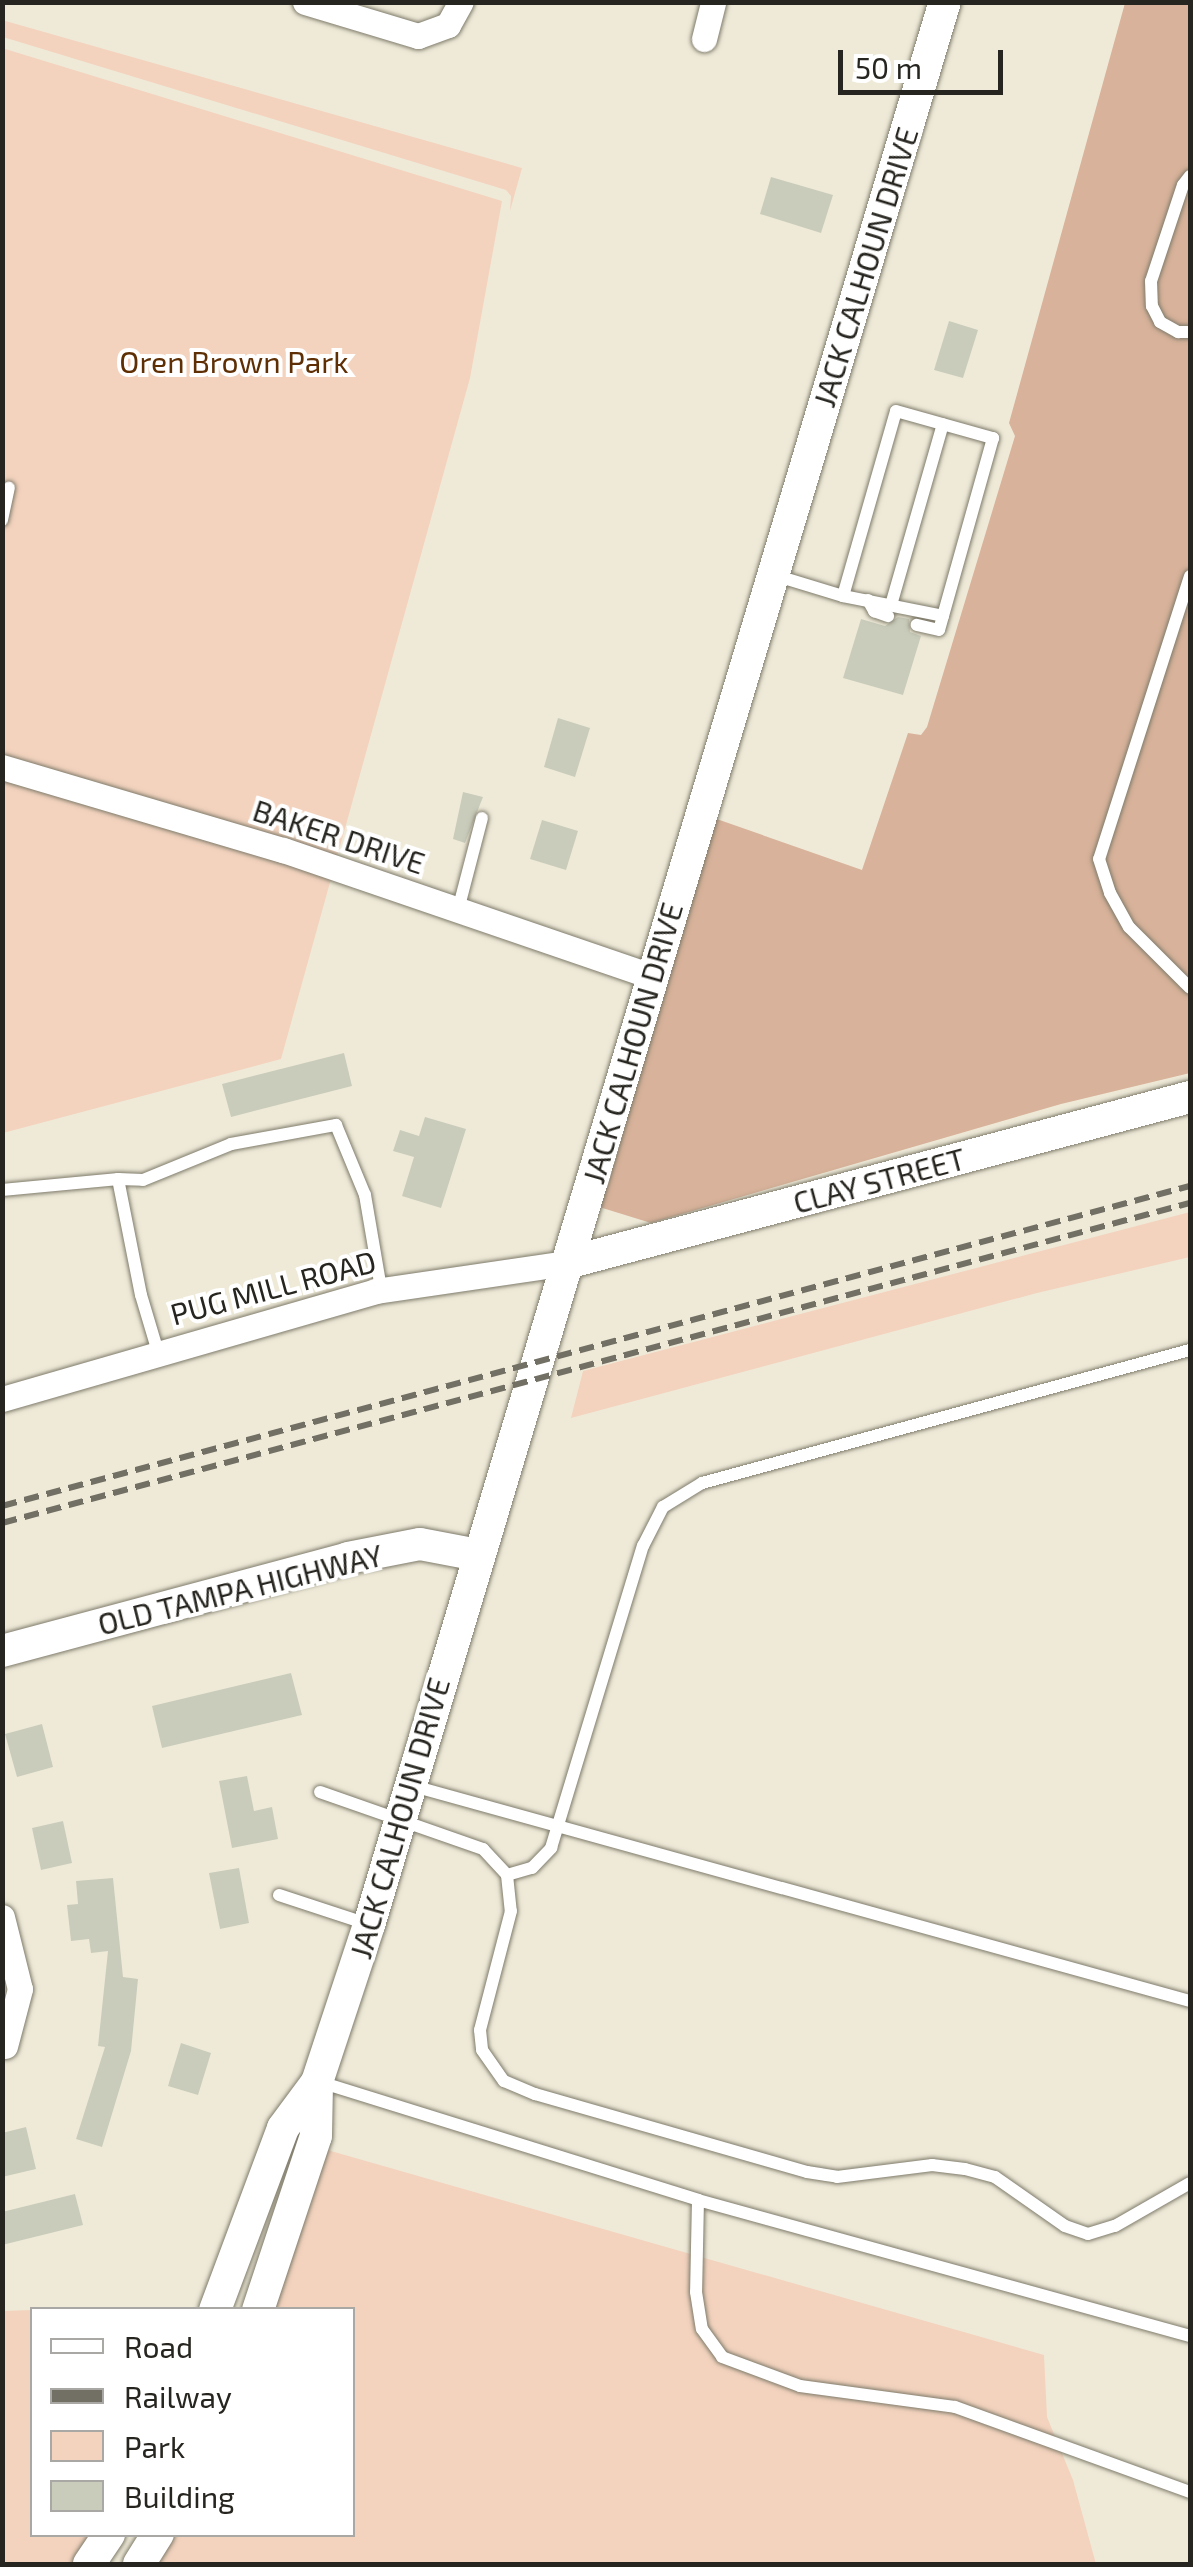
<!DOCTYPE html>
<html>
<head>
<meta charset="utf-8">
<style>
  body { margin:0 }
  #map { position:relative; width:1193px; height:2567px; overflow:hidden; background:#efead8; font-family:"Exo 2",sans-serif }
  div>[style] { position:absolute }
  [style*='--x'] { left:calc(var(--x)*1px); top:calc(var(--y)*1px); width:calc(var(--w)*1px); rotate:calc(var(--a)*1deg) }
  .green>* { inset:0; background:#f3d3be }
  .forest>* { inset:0; background:#d8b29a }
  .building>* { inset:0; background:#caccbb }
  .roads { filter:drop-shadow(0 0 2px #7f7b6b) drop-shadow(0 0 2px #7f7b6b) }
  .service>* { height:12px; margin:-6px; padding:0 6px; transform-origin:6px; border-radius:6px; background:#fff }
  .minor>* { height:25px; margin:-12.5px; padding:0 12.5px; transform-origin:12.5px; border-radius:12.5px; background:#fff }
  .tertiary>* { height:32px; margin:-16px; padding:0 16px; transform-origin:16px; border-radius:16px; background:#fff }
  .rail>* { height:6px; margin-top:-3px; transform-origin:0; background:repeating-linear-gradient(90deg,#726f64 0 15px,transparent 0 23px) }
  span { translate:-50% -50%; white-space:nowrap; text-align:center; line-height:1.15; -webkit-text-stroke:8px #fff; paint-order:stroke }
  .street-label { font-size:30px; color:#27251f }
  .park-label { font-size:30px; color:#5e2f04 }
  .frame { position:absolute; inset:0; border:5px solid #27251f; pointer-events:none }
  .legend { position:absolute; left:30px; top:2307px; width:325px; height:230px; box-sizing:border-box; background:#fff; border:2px solid #a9a8a5; margin:0; padding:12px 18px; list-style:none; font-size:30px; color:#27251f }
  .legend li { display:flex; align-items:center; gap:20px; height:50px }
  .legend b { width:50px; border:2px solid #a9a8a5 }
  .scale { position:absolute; left:838px; top:50px; width:165px; height:45px; box-sizing:border-box; border:5px solid #27251f; border-top:0; padding-left:12px; font-size:30px; line-height:35px; white-space:nowrap; color:#27251f; -webkit-text-stroke:8px #fff; paint-order:stroke }
</style>
</head>
<body>
<div id="map">
  <div class="green">
    <i style="clip-path:polygon(2px 20px,522px 168px,510px 211px,511px 196px,506px 190px,3px 37px)"></i>
    <i style="clip-path:polygon(2px 48px,502px 201px,470px 378px,281px 1059px,3px 1133px)"></i>
    <i style="clip-path:polygon(1190px 1212px,1190px 1257px,1037px 1293px,571px 1418px,583px 1371px)"></i>
    <i style="clip-path:polygon(324px 2149px,1044px 2355px,1047px 2417px,1073px 2480px,1096px 2564px,152px 2564px,171px 2535px,352px 2534px,352px 2310px,270px 2309px)"></i>
    <i style="clip-path:polygon(32px 2310px,32px 2534px,95px 2535px,75px 2564px,3px 2564px,2px 2311px)"></i>
  </div>
  <div class="forest">
    <i style="clip-path:polygon(1125px 3px,1190px 3px,1190px 1073px,1061px 1104px,651px 1223px,596px 1206px,711px 817px,862px 870px,908px 733px,921px 735px,927px 727px,1015px 436px,1009px 423px)"></i>
  </div>
  <div class="building">
    <i style="clip-path:polygon(771px 177px,833px 195px,821px 233px,760px 214px)"></i>
    <i style="clip-path:polygon(949px 321px,978px 330px,963px 378px,934px 370px)"></i>
    <i style="clip-path:polygon(898px 617px,909px 619px,910px 632px,921px 636px,903px 695px,843px 678px,861px 619px,885px 626px)"></i>
    <i style="clip-path:polygon(558px 718px,590px 728px,575px 777px,544px 767px)"></i>
    <i style="clip-path:polygon(463px 792px,483px 797px,465px 843px,453px 839px)"></i>
    <i style="clip-path:polygon(542px 820px,578px 831px,566px 870px,530px 859px)"></i>
    <i style="clip-path:polygon(344px 1053px,352px 1086px,231px 1117px,222px 1084px)"></i>
    <i style="clip-path:polygon(425px 1117px,466px 1129px,441px 1208px,402px 1196px,414px 1157px,393px 1151px,400px 1130px,419px 1136px)"></i>
    <i style="clip-path:polygon(291px 1673px,302px 1715px,162px 1748px,152px 1706px)"></i>
    <i style="clip-path:polygon(42px 1724px,53px 1767px,17px 1777px,5px 1734px)"></i>
    <i style="clip-path:polygon(247px 1776px,254px 1811px,272px 1807px,278px 1839px,232px 1848px,219px 1781px)"></i>
    <i style="clip-path:polygon(63px 1821px,72px 1863px,41px 1870px,32px 1828px)"></i>
    <i style="clip-path:polygon(239px 1868px,249px 1923px,220px 1929px,209px 1873px)"></i>
    <i style="clip-path:polygon(113px 1878px,123px 1977px,138px 1979px,131px 2051px,102px 2147px,76px 2139px,105px 2047px,98px 2046px,108px 1951px,91px 1953px,89px 1939px,71px 1941px,67px 1905px,78px 1904px,76px 1881px)"></i>
    <i style="clip-path:polygon(181px 2043px,211px 2053px,198px 2095px,168px 2086px)"></i>
    <i style="clip-path:polygon(26px 2127px,36px 2169px,2px 2177px,2px 2133px)"></i>
    <i style="clip-path:polygon(75px 2194px,83px 2225px,2px 2245px,2px 2212px)"></i>
  </div>
  <div class="roads">
    <div class="service">
      <i style="--x:1190;--y:176;--w:11;--a:128"></i>
      <i style="--x:1183;--y:185;--w:101;--a:108.4"></i>
      <i style="--x:1151;--y:281;--w:25;--a:88"></i>
      <i style="--x:1152;--y:306;--w:18;--a:63"></i>
      <i style="--x:1160;--y:322;--w:21;--a:29"></i>
      <i style="--x:1178;--y:332;--w:12;--a:0"></i>
      <i style="--x:2;--y:520;--w:33;--a:-78"></i>
      <i style="--x:774;--y:575;--w:72;--a:16.9"></i>
      <i style="--x:843;--y:596;--w:102;--a:11.3"></i>
      <i style="--x:1190;--y:576;--w:297;--a:107.8"></i>
      <i style="--x:1099;--y:859;--w:36;--a:72"></i>
      <i style="--x:1110;--y:893;--w:39;--a:61"></i>
      <i style="--x:1129;--y:927;--w:86;--a:45"></i>
      <i style="--x:843;--y:596;--w:192;--a:-74"></i>
      <i style="--x:896;--y:411;--w:101;--a:15.6"></i>
      <i style="--x:993;--y:438;--w:199;--a:105.7"></i>
      <i style="--x:939;--y:630;--w:23;--a:-167"></i>
      <i style="--x:868;--y:600;--w:13;--a:61"></i>
      <i style="--x:874;--y:611;--w:15;--a:20"></i>
      <i style="--x:891;--y:605;--w:188;--a:-74"></i>
      <i style="--x:458;--y:910;--w:95;--a:-75.4"></i>
      <i style="--x:118;--y:1179;--w:25;--a:2"></i>
      <i style="--x:143;--y:1180;--w:95;--a:-22.2"></i>
      <i style="--x:231;--y:1144;--w:107;--a:-10.3"></i>
      <i style="--x:336;--y:1125;--w:76;--a:67.5"></i>
      <i style="--x:365;--y:1195;--w:95;--a:80.3"></i>
      <i style="--x:2;--y:1190;--w:117;--a:-5.4"></i>
      <i style="--x:118;--y:1179;--w:118;--a:78.8"></i>
      <i style="--x:141;--y:1295;--w:59;--a:73.4"></i>
      <i style="--x:413;--y:1786;--w:806;--a:15.47"></i>
      <i style="--x:320;--y:1792;--w:173;--a:19.3"></i>
      <i style="--x:483;--y:1849;--w:35;--a:47"></i>
      <i style="--x:507;--y:1875;--w:36;--a:84"></i>
      <i style="--x:511;--y:1911;--w:123;--a:104.6"></i>
      <i style="--x:480;--y:2030;--w:20;--a:84"></i>
      <i style="--x:482;--y:2050;--w:38;--a:55"></i>
      <i style="--x:504;--y:2081;--w:34;--a:23"></i>
      <i style="--x:535;--y:2094;--w:283;--a:16"></i>
      <i style="--x:807;--y:2172;--w:30;--a:9"></i>
      <i style="--x:837;--y:2177;--w:96;--a:-7.2"></i>
      <i style="--x:932;--y:2165;--w:33;--a:7"></i>
      <i style="--x:965;--y:2169;--w:31;--a:15"></i>
      <i style="--x:995;--y:2177;--w:85;--a:35"></i>
      <i style="--x:1065;--y:2226;--w:24;--a:19"></i>
      <i style="--x:1088;--y:2234;--w:28;--a:-17"></i>
      <i style="--x:1115;--y:2226;--w:86;--a:-29.8"></i>
      <i style="--x:507;--y:1875;--w:26;--a:-16"></i>
      <i style="--x:532;--y:1868;--w:28;--a:-46"></i>
      <i style="--x:551;--y:1848;--w:316;--a:-73.1"></i>
      <i style="--x:643;--y:1546;--w:44;--a:-62.9"></i>
      <i style="--x:663;--y:1507;--w:46;--a:-31.6"></i>
      <i style="--x:702;--y:1483;--w:506;--a:-15.25"></i>
      <i style="--x:279;--y:1895;--w:93;--a:18.2"></i>
      <i style="--x:320;--y:2082;--w:396;--a:17.3"></i>
      <i style="--x:698;--y:2200;--w:510;--a:15.45"></i>
      <i style="--x:698;--y:2200;--w:92;--a:91.2"></i>
      <i style="--x:696;--y:2292;--w:37;--a:81"></i>
      <i style="--x:702;--y:2329;--w:34;--a:54"></i>
      <i style="--x:722;--y:2357;--w:83;--a:20.4"></i>
      <i style="--x:800;--y:2386;--w:156;--a:7.7"></i>
      <i style="--x:955;--y:2407;--w:250;--a:19.9"></i>
    </div>
    <div class="minor">
      <i style="--x:305;--y:2;--w:118;--a:16.7"></i>
      <i style="--x:418;--y:36;--w:32;--a:-20"></i>
      <i style="--x:448;--y:25;--w:26;--a:-61"></i>
      <i style="--x:704;--y:39;--w:38;--a:-76"></i>
      <i style="--x:2;--y:767;--w:293;--a:16.5"></i>
      <i style="--x:283;--y:850;--w:390;--a:18.9"></i>
      <i style="--x:2;--y:1399;--w:388;--a:-16.1"></i>
      <i style="--x:375;--y:1291;--w:194;--a:-8.3"></i>
      <i style="--x:2;--y:1917;--w:74;--a:76"></i>
      <i style="--x:20;--y:1989;--w:59;--a:104.7"></i>
    </div>
    <div class="tertiary">
      <i style="--x:567;--y:1263;--w:645;--a:-14.92"></i>
      <i style="--x:2;--y:1651;--w:358;--a:-15"></i>
      <i style="--x:348;--y:1558;--w:73;--a:-11"></i>
      <i style="--x:420;--y:1544;--w:59;--a:10.7"></i>
      <i style="--x:215;--y:2310;--w:194;--a:-69.5"></i>
      <i style="--x:283;--y:2128;--w:57;--a:-53.5"></i>
      <i style="--x:258;--y:2310;--w:183;--a:-71.6"></i>
      <i style="--x:316;--y:2136;--w:54;--a:-88.9"></i>
      <i style="--x:317;--y:2082;--w:165;--a:-71.7"></i>
      <i style="--x:369;--y:1925;--w:2007;--a:-73.33"></i>
      <i style="--x:89;--y:2564;--w:36;--a:-56"></i>
      <i style="--x:139;--y:2564;--w:36;--a:-58"></i>
    </div>
  </div>
  <div class="rail">
    <i style="--x:2;--y:1506;--w:1230;--a:-15.08"></i>
    <i style="--x:2;--y:1523;--w:1230;--a:-15.08"></i>
  </div>
  <div class="street-label">
    <span style="left:865px;top:267px;rotate:-73deg">JACK CALHOUN DRIVE</span>
    <span style="left:339px;top:836px;rotate:18deg">BAKER DRIVE</span>
    <span style="left:632px;top:1043px;rotate:-74deg">JACK CALHOUN DRIVE</span>
    <span style="left:879px;top:1180px;rotate:-15deg">CLAY STREET</span>
    <span style="left:273px;top:1287px;rotate:-15deg">PUG MILL ROAD</span>
    <span style="left:240px;top:1589px;rotate:-14deg">OLD TAMPA HIGHWAY</span>
    <span style="left:399px;top:1818px;rotate:-74deg">JACK CALHOUN DRIVE</span>
  </div>
  <div class="park-label">
    <span style="left:234px;top:361px">Oren Brown Park</span>
  </div>
  <div class="frame"></div>
  <ul class="legend">
  <li><b style="height:12px;background:#fff"></b>Road</li>
  <li><b style="height:12px;background:#726f64"></b>Railway</li>
  <li><b style="height:28px;background:#f3d3be"></b>Park</li>
  <li><b style="height:28px;background:#caccbb"></b>Building</li>
  </ul>
  <div class="scale">50 m</div>
</div>
</body>
</html>
